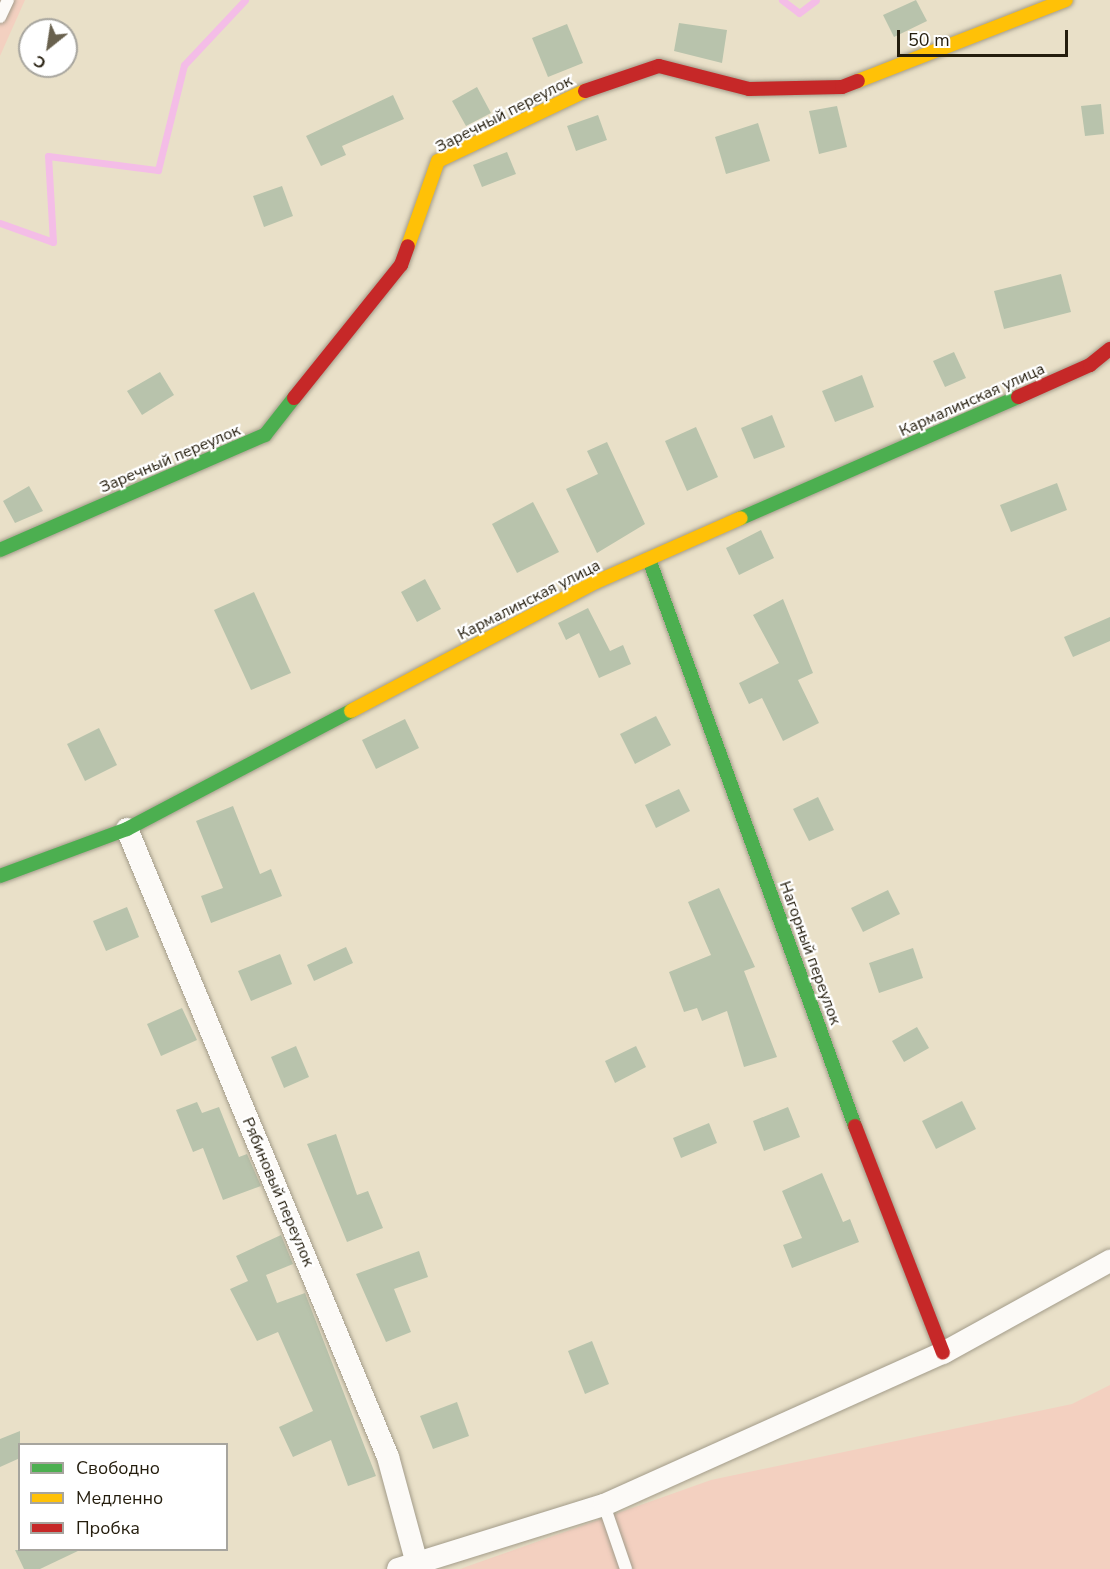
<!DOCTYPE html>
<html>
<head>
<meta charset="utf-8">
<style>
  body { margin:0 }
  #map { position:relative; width:1110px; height:1569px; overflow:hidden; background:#e9e0c8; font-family:"Nunito Sans",sans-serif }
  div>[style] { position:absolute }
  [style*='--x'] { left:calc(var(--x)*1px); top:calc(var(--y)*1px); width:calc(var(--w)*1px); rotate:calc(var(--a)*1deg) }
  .green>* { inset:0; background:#f3d0c0 }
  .stream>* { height:7px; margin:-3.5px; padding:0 3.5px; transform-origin:3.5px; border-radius:3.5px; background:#f4bde7 }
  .building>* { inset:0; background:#b8c3ac }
  .roads { filter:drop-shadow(0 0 2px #a39c8a) drop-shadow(0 0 2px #a39c8a) }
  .lane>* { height:12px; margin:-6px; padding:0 6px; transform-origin:6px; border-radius:6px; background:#fcfaf7 }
  .street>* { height:22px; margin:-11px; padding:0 11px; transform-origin:11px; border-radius:11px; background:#fcfaf7 }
  .fast>* { height:14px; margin:-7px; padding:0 7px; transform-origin:7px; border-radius:7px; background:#4caf50 }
  .slow>* { height:14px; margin:-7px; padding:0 7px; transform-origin:7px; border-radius:7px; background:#ffc107 }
  .jam>* { height:14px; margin:-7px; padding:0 7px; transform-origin:7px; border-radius:7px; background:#c62828 }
  span { translate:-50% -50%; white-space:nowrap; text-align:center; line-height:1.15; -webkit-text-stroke:4.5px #fff; paint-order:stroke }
  .street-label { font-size:16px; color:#241d0d }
  .legend { position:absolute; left:18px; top:1443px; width:210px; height:108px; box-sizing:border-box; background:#fff; border:2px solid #a7a59e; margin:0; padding:8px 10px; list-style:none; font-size:18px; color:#241d0d }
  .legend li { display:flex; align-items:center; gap:12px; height:30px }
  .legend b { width:30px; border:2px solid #a7a59e }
  .north { position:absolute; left:18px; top:18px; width:60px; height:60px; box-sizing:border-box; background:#fff; border:2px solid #a7a59e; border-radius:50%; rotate:210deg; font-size:16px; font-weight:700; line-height:24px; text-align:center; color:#241d0d }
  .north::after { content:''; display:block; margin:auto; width:21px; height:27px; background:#69614e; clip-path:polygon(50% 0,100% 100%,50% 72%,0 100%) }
  .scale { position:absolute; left:897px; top:30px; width:171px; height:27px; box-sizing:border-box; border:3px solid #241d0d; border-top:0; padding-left:8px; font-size:18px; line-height:21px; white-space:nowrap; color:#241d0d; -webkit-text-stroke:4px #fff; paint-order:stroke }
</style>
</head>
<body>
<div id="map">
  <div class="green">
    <i style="clip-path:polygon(0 0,25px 0,0 56px)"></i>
    <i style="clip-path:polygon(1110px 1385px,1110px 1569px,460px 1569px,711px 1480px,1072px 1404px)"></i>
  </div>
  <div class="stream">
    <i style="--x:782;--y:0;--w:21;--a:37"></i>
    <i style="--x:799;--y:13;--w:21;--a:-37"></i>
    <i style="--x:0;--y:223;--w:56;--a:19.7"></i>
    <i style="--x:53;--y:242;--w:86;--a:-93.3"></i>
    <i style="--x:48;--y:156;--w:111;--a:7.3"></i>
    <i style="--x:158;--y:170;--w:108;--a:-76.1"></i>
    <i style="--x:184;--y:65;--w:89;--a:-46.8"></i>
  </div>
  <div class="building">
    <i style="clip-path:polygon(916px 0,927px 21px,894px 37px,883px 15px)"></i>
    <i style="clip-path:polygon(679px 23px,727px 30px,722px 63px,674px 51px)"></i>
    <i style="clip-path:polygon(567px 24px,583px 63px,548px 77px,532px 38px)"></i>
    <i style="clip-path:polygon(477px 87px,491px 113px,466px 126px,452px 101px)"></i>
    <i style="clip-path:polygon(393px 95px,404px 119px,342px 146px,346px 155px,321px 166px,306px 136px)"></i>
    <i style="clip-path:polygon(1101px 104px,1104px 134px,1085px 136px,1081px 106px)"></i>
    <i style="clip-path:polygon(837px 106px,847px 147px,819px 154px,809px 111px)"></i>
    <i style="clip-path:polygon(598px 115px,607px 140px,576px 151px,567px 126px)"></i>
    <i style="clip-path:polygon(758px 123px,770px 161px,726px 174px,715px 137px)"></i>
    <i style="clip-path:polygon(507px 152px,516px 174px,482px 187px,473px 165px)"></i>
    <i style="clip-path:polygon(282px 186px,293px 216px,264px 227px,253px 196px)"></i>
    <i style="clip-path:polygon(1061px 274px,1071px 312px,1004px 329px,994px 291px)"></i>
    <i style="clip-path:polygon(954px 352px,966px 378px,945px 387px,933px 361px)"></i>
    <i style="clip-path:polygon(160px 372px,174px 395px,142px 415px,127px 391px)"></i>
    <i style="clip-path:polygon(862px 375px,874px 407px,835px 422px,822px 391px)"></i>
    <i style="clip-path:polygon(772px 415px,785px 447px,754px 459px,741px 428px)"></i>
    <i style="clip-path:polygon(696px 427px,718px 477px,687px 491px,665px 441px)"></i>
    <i style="clip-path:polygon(607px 442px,645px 524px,597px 553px,566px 489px,598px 474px,587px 451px)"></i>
    <i style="clip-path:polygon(1057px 483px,1067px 510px,1011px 532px,1000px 505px)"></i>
    <i style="clip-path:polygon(29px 486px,43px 511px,15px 523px,3px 501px)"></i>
    <i style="clip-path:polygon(533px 502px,559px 552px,517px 573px,492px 524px)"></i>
    <i style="clip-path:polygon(761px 530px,774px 558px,739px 575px,726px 548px)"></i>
    <i style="clip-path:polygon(425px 579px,441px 609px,417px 622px,401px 592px)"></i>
    <i style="clip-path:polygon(254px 592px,291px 673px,251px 690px,214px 610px)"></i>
    <i style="clip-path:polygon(783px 599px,813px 673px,798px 680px,819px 723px,783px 741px,762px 698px,749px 704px,739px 683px,779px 663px,753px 615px)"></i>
    <i style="clip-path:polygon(588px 608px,610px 651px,623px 645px,631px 664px,599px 678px,579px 633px,566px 640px,558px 623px)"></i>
    <i style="clip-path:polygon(1110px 617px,1110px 641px,1073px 657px,1064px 637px)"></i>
    <i style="clip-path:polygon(656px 716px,671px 745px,635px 764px,620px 734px)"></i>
    <i style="clip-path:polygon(405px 719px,419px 748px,376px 769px,362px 740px)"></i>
    <i style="clip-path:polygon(99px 728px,117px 765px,85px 781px,67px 744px)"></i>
    <i style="clip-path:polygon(679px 789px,690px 811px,656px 828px,645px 805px)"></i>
    <i style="clip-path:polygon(818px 797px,834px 830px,809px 841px,793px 809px)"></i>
    <i style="clip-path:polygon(233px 806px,260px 874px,271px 869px,282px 896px,211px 923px,201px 896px,223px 888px,196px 821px)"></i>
    <i style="clip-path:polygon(719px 888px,755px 967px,744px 971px,777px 1057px,744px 1067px,727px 1011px,702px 1021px,697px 1008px,684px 1012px,669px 972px,711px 955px,688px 902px)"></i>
    <i style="clip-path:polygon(888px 890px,900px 914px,863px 932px,851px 908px)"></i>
    <i style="clip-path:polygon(127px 907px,139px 937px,106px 951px,93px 921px)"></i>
    <i style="clip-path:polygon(346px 947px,353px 963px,314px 981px,307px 965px)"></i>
    <i style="clip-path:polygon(913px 948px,923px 978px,879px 993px,869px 963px)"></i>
    <i style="clip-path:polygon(280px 954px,292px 984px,251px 1001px,238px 971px)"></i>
    <i style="clip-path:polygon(182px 1008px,197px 1040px,161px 1056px,147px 1024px)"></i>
    <i style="clip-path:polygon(917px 1027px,929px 1048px,904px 1062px,892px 1041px)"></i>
    <i style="clip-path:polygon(296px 1046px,309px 1077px,284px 1088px,271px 1057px)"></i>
    <i style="clip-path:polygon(636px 1046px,646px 1067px,615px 1083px,605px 1061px)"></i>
    <i style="clip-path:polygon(962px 1101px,976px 1129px,936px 1149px,922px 1121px)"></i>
    <i style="clip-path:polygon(197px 1102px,202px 1113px,219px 1107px,239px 1157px,247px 1154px,261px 1186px,223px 1200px,203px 1148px,193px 1152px,176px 1110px)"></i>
    <i style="clip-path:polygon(788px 1107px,800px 1137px,764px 1151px,753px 1121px)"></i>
    <i style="clip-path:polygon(709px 1123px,717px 1143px,681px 1158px,673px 1138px)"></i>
    <i style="clip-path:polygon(336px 1134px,357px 1195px,368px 1191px,383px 1228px,347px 1242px,307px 1144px)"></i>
    <i style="clip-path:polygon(822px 1173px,843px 1222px,850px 1219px,859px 1242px,792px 1268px,783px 1245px,802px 1238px,782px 1191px)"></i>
    <i style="clip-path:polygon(281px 1235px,293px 1264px,266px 1275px,277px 1303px,305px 1293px,376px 1476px,348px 1486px,331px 1440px,293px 1457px,279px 1427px,313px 1411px,278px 1332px,257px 1341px,230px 1289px,248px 1281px,236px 1256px)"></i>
    <i style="clip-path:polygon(419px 1251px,428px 1277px,394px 1289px,411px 1332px,386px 1342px,356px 1274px)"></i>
    <i style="clip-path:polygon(592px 1341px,609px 1384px,585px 1394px,568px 1351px)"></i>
    <i style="clip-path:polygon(457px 1402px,469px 1436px,433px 1449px,420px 1416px)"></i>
    <i style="clip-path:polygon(20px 1431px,20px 1458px,0 1467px,0 1439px)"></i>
    <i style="clip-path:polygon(15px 1550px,80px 1550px,40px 1569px,24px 1569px)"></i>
  </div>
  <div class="roads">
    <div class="lane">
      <i style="--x:0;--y:17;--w:19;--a:-65"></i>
      <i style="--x:604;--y:1505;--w:68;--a:71"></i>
    </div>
    <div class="street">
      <i style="--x:127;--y:829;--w:680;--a:67.43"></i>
      <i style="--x:388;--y:1457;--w:107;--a:74.8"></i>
      <i style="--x:398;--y:1569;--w:216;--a:-17.3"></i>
      <i style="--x:604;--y:1505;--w:372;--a:-24.2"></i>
      <i style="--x:943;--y:1353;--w:191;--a:-28.9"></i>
    </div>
    <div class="fast">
      <i style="--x:741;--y:518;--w:302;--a:-23.6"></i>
      <i style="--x:0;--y:550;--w:289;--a:-23.5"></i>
      <i style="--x:265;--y:435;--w:47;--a:-51.9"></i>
      <i style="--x:650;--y:562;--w:600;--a:70.03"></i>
      <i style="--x:0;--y:876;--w:135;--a:-20.3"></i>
      <i style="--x:127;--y:829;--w:253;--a:-27.8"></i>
    </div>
    <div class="slow">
      <i style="--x:858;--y:81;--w:223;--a:-21.3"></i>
      <i style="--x:408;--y:246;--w:90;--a:-70.6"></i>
      <i style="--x:438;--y:161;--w:163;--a:-25.5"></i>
      <i style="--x:351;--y:711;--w:277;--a:-27.8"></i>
      <i style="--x:596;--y:582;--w:158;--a:-23.8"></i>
    </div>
    <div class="jam">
      <i style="--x:585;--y:91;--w:78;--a:-18.7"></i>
      <i style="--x:659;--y:66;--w:93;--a:14.3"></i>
      <i style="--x:749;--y:89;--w:93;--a:-1.2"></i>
      <i style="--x:842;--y:87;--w:17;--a:-21"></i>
      <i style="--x:1018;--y:397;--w:79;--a:-24"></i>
      <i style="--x:1090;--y:365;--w:26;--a:-39"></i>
      <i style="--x:294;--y:398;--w:171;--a:-51.2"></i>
      <i style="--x:401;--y:265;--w:20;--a:-70"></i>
      <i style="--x:855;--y:1126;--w:243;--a:68.8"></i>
    </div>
  </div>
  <div class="street-label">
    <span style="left:504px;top:114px;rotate:-27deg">Заречный переулок</span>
    <span style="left:972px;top:400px;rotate:-24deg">Кармалинская улица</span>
    <span style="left:170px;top:459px;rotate:-23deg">Заречный переулок</span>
    <span style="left:529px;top:600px;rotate:-27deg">Кармалинская улица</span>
    <span style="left:810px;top:953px;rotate:70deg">Нагорный переулок</span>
    <span style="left:278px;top:1192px;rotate:67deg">Рябиновый переулок</span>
  </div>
  <ul class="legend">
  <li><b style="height:8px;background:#4caf50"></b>Свободно</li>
  <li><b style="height:8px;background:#ffc107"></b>Медленно</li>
  <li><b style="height:8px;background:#c62828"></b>Пробка</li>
  </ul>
  <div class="north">С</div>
  <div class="scale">50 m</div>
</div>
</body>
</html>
